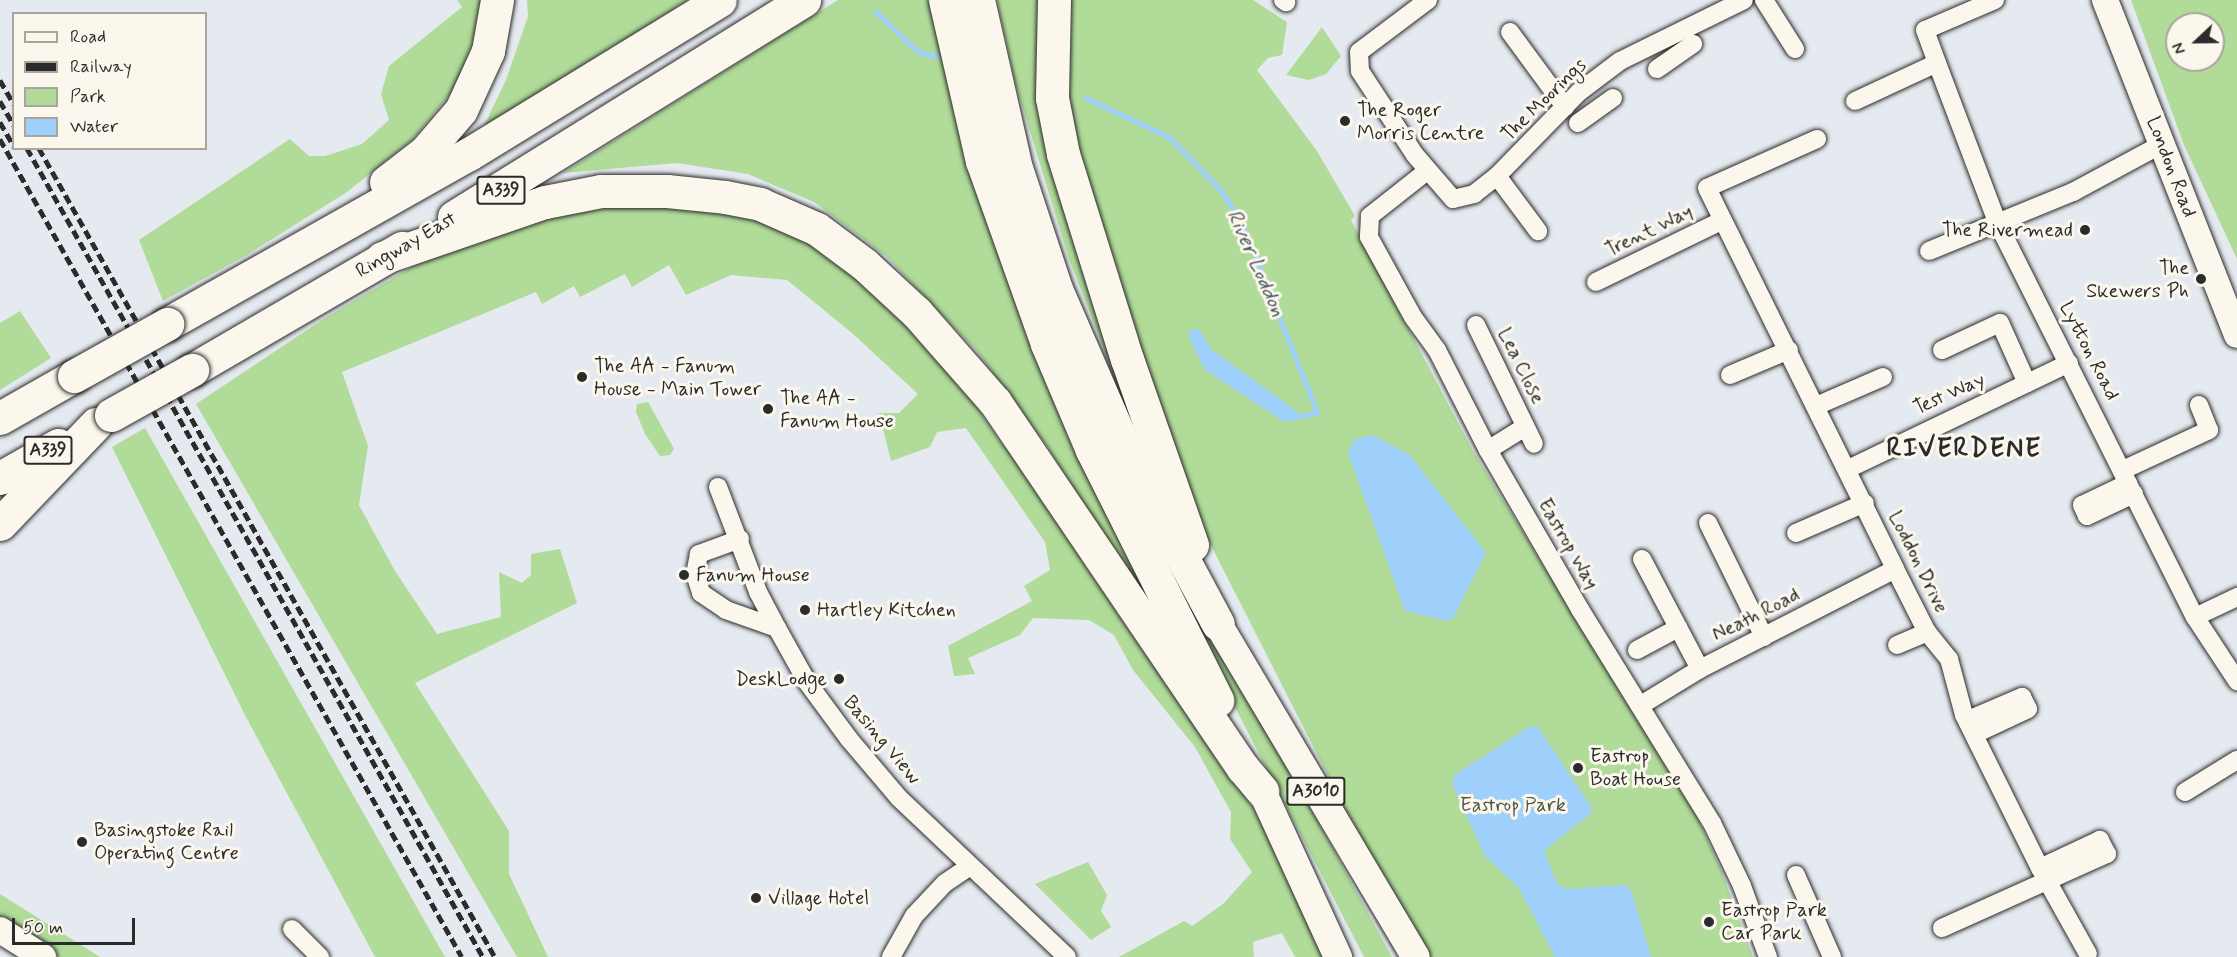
<!DOCTYPE html>
<html>
<head>
<meta charset="utf-8">
<style>
  body { margin:0 }
  #map { position:relative; width:2237px; height:957px; overflow:hidden; background:#e5eaf0; font-family:Mynerve,sans-serif }
  div>[style] { position:absolute }
  [style*='--x'] { left:calc(var(--x)*1px); top:calc(var(--y)*1px); width:calc(var(--w)*1px); rotate:calc(var(--a)*1deg) }
  .green>* { inset:0; background:#b0db98 }
  .water>* { inset:0; background:#9ed0fb }
  .stream>* { height:5px; margin:-2.5px; padding:0 2.5px; transform-origin:2.5px; border-radius:2.5px; background:#9ed0fb }
  .roads { filter:drop-shadow(0 0 2px #2b2b2b) drop-shadow(0 0 2px #2b2b2b) }
  .street>* { height:18px; margin:-9px; padding:0 9px; transform-origin:9px; border-radius:9px; background:#fbf7ec }
  .secondary>* { height:26px; margin:-13px; padding:0 13px; transform-origin:13px; border-radius:13px; background:#fbf7ec }
  .primary>* { height:28px; margin:-14px; padding:0 14px; transform-origin:14px; border-radius:14px; background:#fbf7ec }
  .highway>* { height:33px; margin:-16.5px; padding:0 16.5px; transform-origin:16.5px; border-radius:16.5px; background:#fbf7ec }
  .rail>* { height:4.5px; margin-top:-2.25px; transform-origin:0; background:repeating-linear-gradient(90deg,#2b2b2b 0 9px,transparent 0 13.5px) }
  .bridges { filter:drop-shadow(0 0 2px #2b2b2b) drop-shadow(0 0 2px #2b2b2b) }
  .highway-bridge>* { height:33px; margin:-16.5px; padding:0 16.5px; transform-origin:16.5px; border-radius:16.5px; background:#fbf7ec }
  .dots>* { width:16px; height:16px; translate:-50% -50%; box-sizing:border-box; border:3px solid #fbf7ec; border-radius:50% }
  span { translate:-50% -50%; white-space:nowrap; text-align:center; line-height:1.15; -webkit-text-stroke:6px #fbf7ec; paint-order:stroke }
  .shield-label span { padding:2px 4px; background:#fbf7ec; border:2px solid; border-radius:4px; -webkit-text-stroke-width:0 }
  .shield-label { font-size:18px; color:#2b2b2b; font-weight:700 }
  .street-label { font-size:20px; color:#2b2b2b }
  .poi-label { font-size:20px; color:#2b2b2b }
  .left { translate:0 -50%; text-align:left }
  .right { translate:-100% -50%; text-align:right }
  .park-label { font-size:20px; color:#4c5746 }
  .water-label { font-size:21px; color:#48545f; font-style:italic }
  .district-label { font-size:26px; color:#2b2b2b; font-weight:700; letter-spacing:1.5px }
  .legend { position:absolute; left:12px; top:12px; width:195px; height:138px; box-sizing:border-box; background:#fbf7ec; border:2px solid #a8a59f; margin:0; padding:8px 10px; list-style:none; font-size:18px; color:#2b2b2b }
  .legend li { display:flex; align-items:center; gap:12px; height:30px }
  .legend b { width:30px; border:2px solid #a8a59f }
  .north { position:absolute; left:2165px; top:12px; width:60px; height:60px; box-sizing:border-box; background:#fbf7ec; border:2px solid #a8a59f; border-radius:50%; rotate:248deg; font-size:16px; font-weight:700; line-height:24px; text-align:center; color:#2b2b2b }
  .north::after { content:''; display:block; margin:auto; width:21px; height:27px; background:#2b2b2b; clip-path:polygon(50% 0,100% 100%,50% 72%,0 100%) }
  .scale { position:absolute; left:12px; top:918px; width:123px; height:27px; box-sizing:border-box; border:3px solid #2b2b2b; border-top:0; padding-left:8px; font-size:18px; line-height:21px; white-space:nowrap; color:#2b2b2b; -webkit-text-stroke:4px #fbf7ec; paint-order:stroke }
</style>
</head>
<body>
<div id="map">
  <div class="green">
    <i style="clip-path:polygon(457px 0,483px 0,482px 18px,457px 86px,412px 140px,347px 192px,247px 255px,163px 301px,139px 240px,290px 139px,309px 156px,325px 156px,362px 144px,389px 120px,381px 94px,389px 66px,462px 7px)"></i>
    <i style="clip-path:polygon(527px 0,688px 0,482px 130px,506px 80px,528px 16px)"></i>
    <i style="clip-path:polygon(838px 0,934px 0,1149px 594px,1141px 598px,1047px 446px,976px 350px,886px 256px,814px 202px,748px 174px,677px 163px,563px 173px)"></i>
    <i style="clip-path:polygon(997px 0,1042px 0,1125px 403px,1069px 259px,1015px 82px)"></i>
    <i style="clip-path:polygon(1069px 0,1253px 0,1287px 22px,1282px 55px,1268px 58px,1257px 70px,1317px 151px,1355px 216px,1351px 220px,1473px 451px,1697px 817px,1722px 872px,1753px 957px,1426px 957px,1385px 888px,1188px 500px,1063px 103px)"></i>
    <i style="clip-path:polygon(evenodd,2131px 0,2237px 0,2237px 259px,2184px 145px,2131px 0,2177px 24px,2213px 24px,2213px 60px,2177px 60px,2177px 24px)"></i>
    <i style="clip-path:polygon(1322px 27px,1341px 56px,1326px 74px,1309px 80px,1286px 75px)"></i>
    <i style="clip-path:polygon(643px 203px,709px 209px,784px 228px,858px 274px,953px 370px,998px 439px,1060px 514px,1218px 751px,1281px 854px,1331px 957px,1295px 957px,1282px 933px,1253px 942px,1254px 957px,1119px 957px,1184px 921px,1192px 926px,1223px 904px,1252px 872px,1230px 839px,1231px 812px,1195px 747px,1133px 670px,1114px 635px,1089px 620px,1033px 618px,1020px 635px,968px 658px,975px 674px,954px 676px,948px 646px,1032px 601px,1024px 586px,1050px 570px,1045px 542px,966px 428px,937px 432px,930px 447px,891px 461px,879px 413px,899px 413px,918px 394px,852px 333px,787px 280px,731px 275px,686px 295px,669px 265px,632px 287px,625px 274px,580px 297px,574px 286px,542px 304px,536px 292px,342px 372px,368px 446px,359px 505px,395px 571px,437px 634px,501px 617px,499px 572px,522px 583px,531px 575px,531px 554px,560px 549px,577px 603px,415px 683px,509px 831px,509px 874px,548px 957px,517px 957px,196px 404px,325px 318px,415px 265px,506px 226px,582px 206px)"></i>
    <i style="clip-path:polygon(20px 311px,51px 358px,0 390px,0 323px)"></i>
    <i style="clip-path:polygon(648px 402px,674px 449px,670px 455px,660px 456px,645px 434px,636px 412px,637px 404px)"></i>
    <i style="clip-path:polygon(145px 428px,445px 957px,375px 957px,246px 717px,112px 447px)"></i>
    <i style="clip-path:polygon(1189px 593px,1290px 770px,1392px 957px,1364px 957px,1224px 686px,1186px 601px)"></i>
    <i style="clip-path:polygon(1088px 862px,1107px 895px,1101px 911px,1111px 927px,1091px 940px,1035px 884px)"></i>
    <i style="clip-path:polygon(0 894px,100px 957px,58px 957px,0 920px)"></i>
  </div>
  <div class="water">
    <i style="clip-path:polygon(1199px 329px,1211px 349px,1303px 416px,1297px 421px,1283px 421px,1205px 370px,1189px 337px,1189px 330px)"></i>
    <i style="clip-path:polygon(1372px 435px,1410px 455px,1486px 553px,1453px 618px,1447px 621px,1405px 611px,1348px 453px,1354px 440px)"></i>
    <i style="clip-path:polygon(1537px 726px,1592px 808px,1590px 814px,1544px 851px,1557px 884px,1567px 889px,1626px 885px,1632px 893px,1651px 957px,1555px 957px,1519px 888px,1485px 856px,1453px 786px,1453px 776px,1529px 727px)"></i>
  </div>
  <div class="stream">
    <i style="--x:875;--y:11;--w:59;--a:43.6"></i>
    <i style="--x:918;--y:52;--w:19;--a:12"></i>
    <i style="--x:1086;--y:98;--w:92;--a:25.2"></i>
    <i style="--x:1169;--y:137;--w:71;--a:45.6"></i>
    <i style="--x:1219;--y:188;--w:40;--a:56"></i>
    <i style="--x:1241;--y:221;--w:206;--a:68.3"></i>
    <i style="--x:1317;--y:412;--w:15;--a:164"></i>
  </div>
  <div class="roads">
    <div class="street">
      <i style="--x:1283;--y:0;--w:4;--a:34"></i>
      <i style="--x:1428;--y:0;--w:86;--a:143"></i>
      <i style="--x:1359;--y:52;--w:19;--a:87"></i>
      <i style="--x:1360;--y:71;--w:100;--a:56.8"></i>
      <i style="--x:1415;--y:155;--w:58;--a:49.2"></i>
      <i style="--x:1453;--y:199;--w:22;--a:-13"></i>
      <i style="--x:1474;--y:194;--w:29;--a:-38"></i>
      <i style="--x:1497;--y:176;--w:117;--a:-45.7"></i>
      <i style="--x:1579;--y:92;--w:51;--a:-37.1"></i>
      <i style="--x:1620;--y:61;--w:138;--a:-26.2"></i>
      <i style="--x:1764;--y:0;--w:58;--a:57.7"></i>
      <i style="--x:1995;--y:0;--w:76;--a:156.8"></i>
      <i style="--x:1925;--y:30;--w:35;--a:70"></i>
      <i style="--x:1937;--y:63;--w:170;--a:69.3"></i>
      <i style="--x:1997;--y:222;--w:442;--a:63.4"></i>
      <i style="--x:2195;--y:617;--w:77;--a:56.7"></i>
      <i style="--x:1510;--y:32;--w:93;--a:53.7"></i>
      <i style="--x:1657;--y:69;--w:44;--a:-34.8"></i>
      <i style="--x:1855;--y:101;--w:90;--a:-24.9"></i>
      <i style="--x:1578;--y:123;--w:43;--a:-35.5"></i>
      <i style="--x:1817;--y:139;--w:120;--a:156"></i>
      <i style="--x:1707;--y:188;--w:425;--a:63.7"></i>
      <i style="--x:1895;--y:569;--w:71;--a:63.1"></i>
      <i style="--x:1927;--y:632;--w:35;--a:51"></i>
      <i style="--x:1949;--y:659;--w:58;--a:75"></i>
      <i style="--x:1964;--y:715;--w:171;--a:63.6"></i>
      <i style="--x:2040;--y:868;--w:98;--a:60.8"></i>
      <i style="--x:1427;--y:171;--w:73;--a:141.7"></i>
      <i style="--x:1370;--y:216;--w:21;--a:93"></i>
      <i style="--x:1369;--y:237;--w:91;--a:61.2"></i>
      <i style="--x:1413;--y:317;--w:41;--a:54"></i>
      <i style="--x:1437;--y:350;--w:112;--a:63"></i>
      <i style="--x:1488;--y:450;--w:186;--a:60"></i>
      <i style="--x:1581;--y:611;--w:249;--a:58.3"></i>
      <i style="--x:1712;--y:823;--w:70;--a:64.5"></i>
      <i style="--x:1742;--y:886;--w:76;--a:69.9"></i>
      <i style="--x:1497;--y:176;--w:69;--a:53.3"></i>
      <i style="--x:1929;--y:251;--w:156;--a:-22.3"></i>
      <i style="--x:2073;--y:192;--w:101;--a:-28.3"></i>
      <i style="--x:1596;--y:282;--w:139;--a:-26"></i>
      <i style="--x:1476;--y:325;--w:132;--a:64"></i>
      <i style="--x:1942;--y:350;--w:64;--a:-25"></i>
      <i style="--x:2000;--y:323;--w:66;--a:65.8"></i>
      <i style="--x:1730;--y:375;--w:64;--a:-23"></i>
      <i style="--x:1816;--y:406;--w:73;--a:-23.4"></i>
      <i style="--x:1488;--y:450;--w:44;--a:-31.9"></i>
      <i style="--x:1848;--y:469;--w:245;--a:-25.6"></i>
      <i style="--x:2123;--y:470;--w:95;--a:-24.9"></i>
      <i style="--x:2209;--y:430;--w:27;--a:-112"></i>
      <i style="--x:2128;--y:483;--w:51;--a:154.4"></i>
      <i style="--x:2082;--y:505;--w:12;--a:66"></i>
      <i style="--x:2087;--y:516;--w:52;--a:-25.1"></i>
      <i style="--x:718;--y:487;--w:112;--a:69.1"></i>
      <i style="--x:758;--y:592;--w:41;--a:62.2"></i>
      <i style="--x:777;--y:628;--w:62;--a:60.9"></i>
      <i style="--x:807;--y:682;--w:71;--a:53.6"></i>
      <i style="--x:849;--y:739;--w:77;--a:49.7"></i>
      <i style="--x:899;--y:798;--w:231;--a:43.4"></i>
      <i style="--x:1708;--y:523;--w:127;--a:63.8"></i>
      <i style="--x:1796;--y:533;--w:75;--a:-23.5"></i>
      <i style="--x:740;--y:539;--w:44;--a:159.9"></i>
      <i style="--x:699;--y:554;--w:20;--a:101"></i>
      <i style="--x:695;--y:574;--w:20;--a:72"></i>
      <i style="--x:701;--y:593;--w:30;--a:34"></i>
      <i style="--x:726;--y:610;--w:54;--a:19.4"></i>
      <i style="--x:1642;--y:559;--w:124;--a:62.2"></i>
      <i style="--x:2195;--y:617;--w:47;--a:-25.5"></i>
      <i style="--x:1897;--y:645;--w:33;--a:-23"></i>
      <i style="--x:1637;--y:650;--w:47;--a:-28.2"></i>
      <i style="--x:1641;--y:705;--w:69;--a:-31.4"></i>
      <i style="--x:1700;--y:669;--w:219;--a:-27.1"></i>
      <i style="--x:1968;--y:720;--w:59;--a:-23.1"></i>
      <i style="--x:2022;--y:697;--w:13;--a:63"></i>
      <i style="--x:2028;--y:709;--w:59;--a:154.7"></i>
      <i style="--x:2185;--y:792;--w:61;--a:-31.6"></i>
      <i style="--x:1796;--y:875;--w:90;--a:66.3"></i>
      <i style="--x:1942;--y:928;--w:181;--a:-24.2"></i>
      <i style="--x:2107;--y:854;--w:16;--a:-117"></i>
      <i style="--x:2100;--y:840;--w:66;--a:155"></i>
      <i style="--x:292;--y:929;--w:40;--a:45"></i>
      <i style="--x:891;--y:957;--w:47;--a:-60.7"></i>
      <i style="--x:914;--y:916;--w:45;--a:-46.8"></i>
      <i style="--x:945;--y:883;--w:30;--a:-34"></i>
    </div>
    <div class="secondary">
      <i style="--x:2105;--y:0;--w:360;--a:68.5"></i>
      <i style="--x:0;--y:930;--w:51;--a:32.1"></i>
    </div>
    <div class="primary">
      <i style="--x:1218;--y:624;--w:387;--a:59.3"></i>
      <i style="--x:1262;--y:791;--w:183;--a:65.4"></i>
    </div>
    <div class="highway">
      <i style="--x:945;--y:0;--w:165;--a:77.1"></i>
      <i style="--x:982;--y:161;--w:194;--a:70.4"></i>
      <i style="--x:1047;--y:344;--w:115;--a:67"></i>
      <i style="--x:1092;--y:450;--w:280;--a:63.4"></i>
      <i style="--x:978;--y:0;--w:172;--a:77.3"></i>
      <i style="--x:1016;--y:168;--w:127;--a:71.7"></i>
      <i style="--x:1056;--y:289;--w:184;--a:66.6"></i>
      <i style="--x:1129;--y:458;--w:188;--a:61.8"></i>
      <i style="--x:1054;--y:0;--w:98;--a:91.2"></i>
      <i style="--x:1052;--y:98;--w:57;--a:78.9"></i>
      <i style="--x:1063;--y:154;--w:215;--a:72.7"></i>
      <i style="--x:1127;--y:359;--w:197;--a:70.7"></i>
      <i style="--x:386;--y:182;--w:49;--a:-37.6"></i>
      <i style="--x:425;--y:152;--w:55;--a:-49.4"></i>
      <i style="--x:461;--y:110;--w:65;--a:-65.4"></i>
      <i style="--x:488;--y:51;--w:52;--a:-80"></i>
      <i style="--x:454;--y:217;--w:412;--a:-31.8"></i>
      <i style="--x:382;--y:258;--w:172;--a:-19"></i>
      <i style="--x:545;--y:202;--w:57;--a:-11.1"></i>
      <i style="--x:601;--y:191;--w:66;--a:0"></i>
      <i style="--x:667;--y:191;--w:58;--a:5.9"></i>
      <i style="--x:725;--y:197;--w:36;--a:11"></i>
      <i style="--x:760;--y:204;--w:62;--a:23.7"></i>
      <i style="--x:817;--y:229;--w:59;--a:36.7"></i>
      <i style="--x:864;--y:264;--w:72;--a:42.8"></i>
      <i style="--x:917;--y:313;--w:118;--a:48.8"></i>
      <i style="--x:995;--y:402;--w:442;--a:55.9"></i>
      <i style="--x:1243;--y:768;--w:30;--a:50"></i>
      <i style="--x:167;--y:324;--w:347;--a:-29.4"></i>
      <i style="--x:469;--y:154;--w:294;--a:-31.5"></i>
      <i style="--x:192;--y:370;--w:243;--a:-30.2"></i>
      <i style="--x:0;--y:418;--w:85;--a:-29.6"></i>
      <i style="--x:0;--y:478;--w:67;--a:-29.6"></i>
      <i style="--x:0;--y:524;--w:139;--a:-46.2"></i>
    </div>
  </div>
  <div class="rail">
    <i style="--x:0;--y:80;--w:28;--a:60"></i>
    <i style="--x:0;--y:101;--w:28;--a:60"></i>
    <i style="--x:0;--y:122;--w:28;--a:60"></i>
    <i style="--x:0;--y:139;--w:939;--a:60.54"></i>
    <i style="--x:27;--y:148;--w:929;--a:60.59"></i>
    <i style="--x:39;--y:148;--w:929;--a:60.59"></i>
  </div>
  <div class="bridges">
    <div class="highway-bridge">
      <i style="--x:74;--y:376;--w:107;--a:-29.2"></i>
      <i style="--x:111;--y:415;--w:93;--a:-29.1"></i>
    </div>
  </div>
  <div class="dots">
    <i style="left:1345px;top:121px;background:#2b2b2b"></i>
    <i style="left:2085px;top:230px;background:#2b2b2b"></i>
    <i style="left:2201px;top:279px;background:#2b2b2b"></i>
    <i style="left:582px;top:377px;background:#2b2b2b"></i>
    <i style="left:768px;top:409px;background:#2b2b2b"></i>
    <i style="left:684px;top:575px;background:#2b2b2b"></i>
    <i style="left:805px;top:610px;background:#2b2b2b"></i>
    <i style="left:839px;top:679px;background:#2b2b2b"></i>
    <i style="left:1578px;top:768px;background:#2b2b2b"></i>
    <i style="left:82px;top:842px;background:#2b2b2b"></i>
    <i style="left:756px;top:898px;background:#2b2b2b"></i>
    <i style="left:1709px;top:922px;background:#2b2b2b"></i>
  </div>
  <div class="shield-label">
    <span style="left:501px;top:190px">A339</span>
    <span style="left:48px;top:450px">A339</span>
    <span style="left:1316px;top:791px">A3010</span>
  </div>
  <div class="street-label">
    <span style="left:1544px;top:100px;rotate:-44deg">The Moorings</span>
    <span style="left:2171px;top:167px;rotate:69deg">London Road</span>
    <span style="left:1649px;top:231px;rotate:-26deg">Trent Way</span>
    <span style="left:406px;top:245px;rotate:-30deg">Ringway East</span>
    <span style="left:2089px;top:351px;rotate:63deg">Lytton Road</span>
    <span style="left:1521px;top:366px;rotate:64deg">Lea Close</span>
    <span style="left:1949px;top:394px;rotate:-24deg">Test Way</span>
    <span style="left:1568px;top:544px;rotate:60deg">Eastrop Way</span>
    <span style="left:1918px;top:562px;rotate:64deg">Loddon Drive</span>
    <span style="left:1756px;top:615px;rotate:-27deg">Neath Road</span>
    <span style="left:882px;top:740px;rotate:50deg">Basing View</span>
  </div>
  <div class="poi-label">
    <span class="left" style="left:1357px;top:122px">The Roger<br>Morris Centre</span>
    <span class="right" style="left:2073px;top:230px">The Rivermead</span>
    <span class="right" style="left:2189px;top:280px">The<br>Skewers Ph</span>
    <span class="left" style="left:594px;top:378px">The AA - Fanum<br>House - Main Tower</span>
    <span class="left" style="left:780px;top:410px">The AA -<br>Fanum House</span>
    <span class="left" style="left:696px;top:575px">Fanum House</span>
    <span class="left" style="left:817px;top:610px">Hartley Kitchen</span>
    <span class="right" style="left:827px;top:679px">DeskLodge</span>
    <span class="left" style="left:1590px;top:768px">Eastrop<br>Boat House</span>
    <span class="left" style="left:94px;top:842px">Basingstoke Rail<br>Operating Centre</span>
    <span class="left" style="left:768px;top:898px">Village Hotel</span>
    <span class="left" style="left:1721px;top:922px">Eastrop Park<br>Car Park</span>
  </div>
  <div class="park-label">
    <span style="left:1513px;top:805px">Eastrop Park</span>
  </div>
  <div class="water-label">
    <span style="left:1256px;top:263px;rotate:66deg">River Loddon</span>
  </div>
  <div class="district-label">
    <span style="left:1964px;top:450px">RIVERDENE</span>
  </div>
  <ul class="legend">
  <li><b style="height:8px;background:#fbf7ec"></b>Road</li>
  <li><b style="height:8px;background:#2b2b2b"></b>Railway</li>
  <li><b style="height:16px;background:#b0db98"></b>Park</li>
  <li><b style="height:16px;background:#9ed0fb"></b>Water</li>
  </ul>
  <div class="north">N</div>
  <div class="scale">50 m</div>
</div>
</body>
</html>
